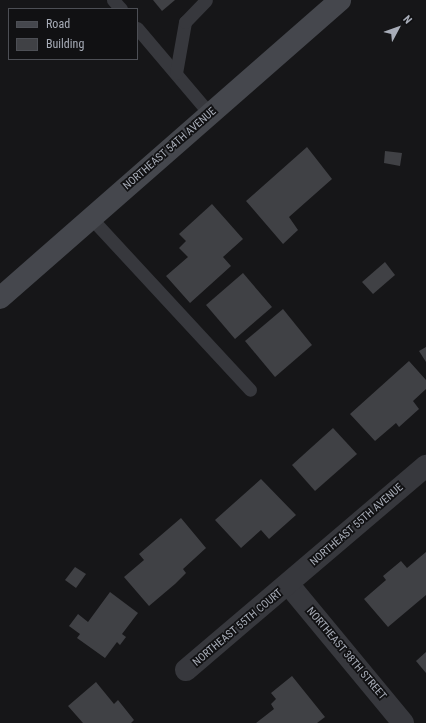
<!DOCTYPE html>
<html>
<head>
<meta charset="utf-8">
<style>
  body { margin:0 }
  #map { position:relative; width:426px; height:723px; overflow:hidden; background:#161618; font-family:"Roboto Condensed",sans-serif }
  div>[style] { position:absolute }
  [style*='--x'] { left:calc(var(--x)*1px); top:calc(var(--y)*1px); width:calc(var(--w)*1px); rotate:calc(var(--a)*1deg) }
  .building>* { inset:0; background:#404145 }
  .lane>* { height:13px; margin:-6.5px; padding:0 6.5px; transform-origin:6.5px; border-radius:6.5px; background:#37383d }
  .street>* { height:22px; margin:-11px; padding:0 11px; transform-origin:11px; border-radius:11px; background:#37383d }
  .secondary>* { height:22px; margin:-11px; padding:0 11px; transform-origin:11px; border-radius:11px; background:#45474d }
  span { translate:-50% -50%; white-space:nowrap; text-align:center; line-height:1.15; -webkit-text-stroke:3.5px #111113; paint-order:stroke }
  .street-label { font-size:11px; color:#a8adb8 }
  .legend { position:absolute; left:8px; top:8px; width:130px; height:52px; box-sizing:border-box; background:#111113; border:1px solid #4d4f55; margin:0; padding:5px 7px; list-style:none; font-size:12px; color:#a8adb8 }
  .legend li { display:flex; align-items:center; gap:8px; height:20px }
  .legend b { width:20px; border:1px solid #4d4f55 }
  .north { position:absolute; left:378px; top:8px; width:40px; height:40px; -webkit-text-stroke:3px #111113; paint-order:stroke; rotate:49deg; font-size:11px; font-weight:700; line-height:16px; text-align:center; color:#a8adb8 }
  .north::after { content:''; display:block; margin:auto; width:14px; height:18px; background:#a8adb8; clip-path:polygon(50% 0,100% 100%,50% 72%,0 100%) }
</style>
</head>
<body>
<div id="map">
  <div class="building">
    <i style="clip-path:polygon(153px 0,175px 0,162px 11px)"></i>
    <i style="clip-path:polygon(307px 147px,332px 179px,289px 217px,298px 230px,283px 244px,246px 201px)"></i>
    <i style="clip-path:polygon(385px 151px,402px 153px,400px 166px,384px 163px)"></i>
    <i style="clip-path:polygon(212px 204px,243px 239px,223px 257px,231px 266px,190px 303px,166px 276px,188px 257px,179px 248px,186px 241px,179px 234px)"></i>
    <i style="clip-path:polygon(385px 262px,395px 275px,373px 294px,362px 282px)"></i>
    <i style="clip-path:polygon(243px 273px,272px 307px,235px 339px,206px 305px)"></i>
    <i style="clip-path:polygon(283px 309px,312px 345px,275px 377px,245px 341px)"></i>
    <i style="clip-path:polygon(426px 347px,426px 362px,419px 351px)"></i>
    <i style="clip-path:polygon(409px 361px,426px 380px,426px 389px,413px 401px,419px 409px,399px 427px,396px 423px,375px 441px,350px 414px)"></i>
    <i style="clip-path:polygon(333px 428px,357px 454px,315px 491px,292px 465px)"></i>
    <i style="clip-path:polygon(261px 479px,296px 515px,269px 539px,261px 530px,241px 548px,215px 520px)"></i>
    <i style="clip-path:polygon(181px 518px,206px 548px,183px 569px,186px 573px,175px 584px,149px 606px,124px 577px,144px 560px,139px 554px)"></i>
    <i style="clip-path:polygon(426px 552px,426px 595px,388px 627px,364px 599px,386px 580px,383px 576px,401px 561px,407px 568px)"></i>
    <i style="clip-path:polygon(75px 567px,86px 574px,76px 588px,65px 580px)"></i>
    <i style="clip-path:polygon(110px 592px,138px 613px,122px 634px,126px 637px,120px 645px,117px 642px,105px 658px,77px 638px,80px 634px,69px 626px,78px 614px,88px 622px)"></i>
    <i style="clip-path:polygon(426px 652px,426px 673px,416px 661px)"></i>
    <i style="clip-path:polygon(292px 676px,325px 717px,317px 723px,256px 723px,274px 709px,271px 704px,276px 699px,271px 693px)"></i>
    <i style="clip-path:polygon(96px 682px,114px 704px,118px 700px,134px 720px,131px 723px,83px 723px,68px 706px)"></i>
  </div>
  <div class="lane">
    <i style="--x:113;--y:0;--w:12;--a:48"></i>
    <i style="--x:137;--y:28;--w:113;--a:49.7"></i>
    <i style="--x:176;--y:73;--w:52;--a:-80"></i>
    <i style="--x:185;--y:22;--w:30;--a:-46"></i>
    <i style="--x:91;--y:218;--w:234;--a:47.2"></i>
  </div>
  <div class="street">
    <i style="--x:289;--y:585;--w:179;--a:50.4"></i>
    <i style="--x:186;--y:670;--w:315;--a:-40.4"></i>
  </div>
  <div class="secondary">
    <i style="--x:0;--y:298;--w:452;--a:-41.2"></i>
  </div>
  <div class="street-label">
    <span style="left:170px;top:149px;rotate:-41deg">NORTHEAST 54TH AVENUE</span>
    <span style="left:357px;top:525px;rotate:-41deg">NORTHEAST 55TH AVENUE</span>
    <span style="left:238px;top:628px;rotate:-40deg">NORTHEAST 55TH COURT</span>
    <span style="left:346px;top:654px;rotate:50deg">NORTHEAST 38TH STREET</span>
  </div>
  <ul class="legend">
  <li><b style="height:5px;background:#45474d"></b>Road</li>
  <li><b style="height:11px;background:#404145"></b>Building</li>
  </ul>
  <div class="north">N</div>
</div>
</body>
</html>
